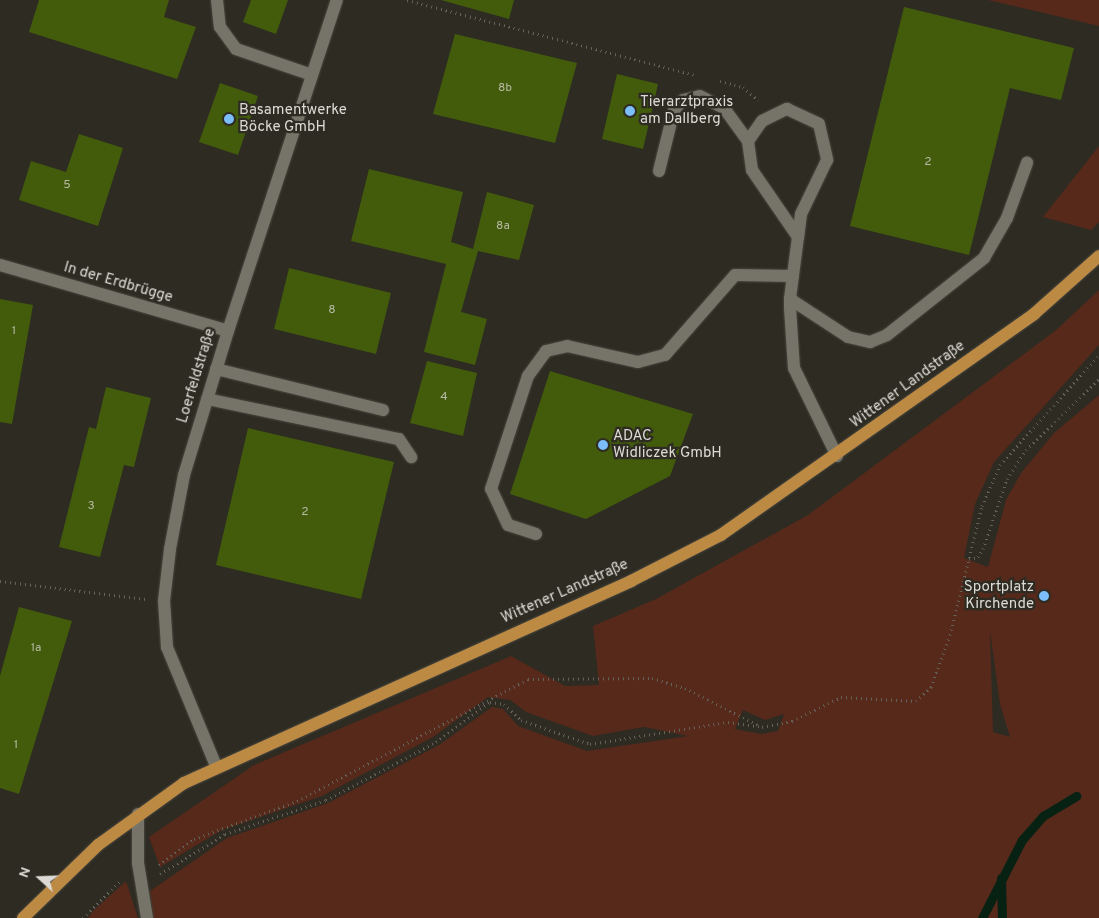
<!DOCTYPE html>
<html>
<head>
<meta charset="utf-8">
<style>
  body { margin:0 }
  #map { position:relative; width:1099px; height:918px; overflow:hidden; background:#2d2b22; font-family:Overpass,sans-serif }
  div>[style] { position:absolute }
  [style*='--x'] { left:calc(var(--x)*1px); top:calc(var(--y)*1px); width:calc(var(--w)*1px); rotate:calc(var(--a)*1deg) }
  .green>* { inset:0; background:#56291b }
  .stream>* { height:9px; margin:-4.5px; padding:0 4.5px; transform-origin:4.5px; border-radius:4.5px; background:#072113 }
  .building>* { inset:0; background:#425c0c }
  .path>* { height:3px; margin-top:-1.5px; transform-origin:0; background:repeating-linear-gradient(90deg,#64625a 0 1px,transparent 0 5px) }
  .roads { filter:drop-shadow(0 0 1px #49473f) drop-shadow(0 0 1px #49473f) }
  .minor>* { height:12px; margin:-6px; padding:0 6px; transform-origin:6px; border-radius:6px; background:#767469 }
  .major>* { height:12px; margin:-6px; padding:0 6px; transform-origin:6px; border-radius:6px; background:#bd8a44 }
  .dots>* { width:14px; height:14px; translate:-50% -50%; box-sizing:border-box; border:2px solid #2d2b22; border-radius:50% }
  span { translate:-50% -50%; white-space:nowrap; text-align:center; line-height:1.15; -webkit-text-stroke:4.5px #2d2b22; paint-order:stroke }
  .number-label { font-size:12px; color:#b6baa2 }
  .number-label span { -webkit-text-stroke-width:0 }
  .poi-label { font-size:15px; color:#dcdad4 }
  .left { translate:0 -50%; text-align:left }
  .right { translate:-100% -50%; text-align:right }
  .street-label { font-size:15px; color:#dcdad4 }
  .north { position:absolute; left:15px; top:853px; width:50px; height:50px; -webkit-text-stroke:4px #2d2b22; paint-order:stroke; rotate:290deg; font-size:14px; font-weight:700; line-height:20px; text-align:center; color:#dcdad4 }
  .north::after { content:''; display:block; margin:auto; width:18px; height:22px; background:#dcdad4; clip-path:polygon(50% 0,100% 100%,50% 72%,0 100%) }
</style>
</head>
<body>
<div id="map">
  <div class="green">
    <i style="clip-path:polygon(988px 0,1099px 0,1099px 26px)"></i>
    <i style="clip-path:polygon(1099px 146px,1099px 222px,1091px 230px,1043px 217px)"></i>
    <i style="clip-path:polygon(evenodd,1099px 290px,1099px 345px,994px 462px,975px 504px,964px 558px,988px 567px,1006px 500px,1021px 473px,1054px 433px,1099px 395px,1099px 918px,153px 918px,150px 891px,227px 838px,328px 803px,439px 745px,492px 707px,503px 709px,518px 726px,587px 751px,688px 736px,644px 727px,593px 736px,526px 712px,510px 700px,488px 697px,433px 737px,322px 796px,222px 830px,160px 867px,149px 837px,254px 765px,511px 656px,565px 686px,599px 685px,593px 626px,656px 599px,808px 515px,1055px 331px,1099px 290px,990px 631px,1000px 704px,1010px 737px,993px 732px,990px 631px,1099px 290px,743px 710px,765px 720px,784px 714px,778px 731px,761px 734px,735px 729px,743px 710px)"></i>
    <i style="clip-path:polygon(126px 881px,138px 918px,88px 918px,93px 911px)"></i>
  </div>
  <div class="stream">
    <i style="--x:1001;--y:878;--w:40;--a:88.6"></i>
    <i style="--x:982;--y:918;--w:88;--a:-62.9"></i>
    <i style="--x:1022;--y:840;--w:32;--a:-49"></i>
    <i style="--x:1043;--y:816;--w:39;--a:-31"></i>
  </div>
  <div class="building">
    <i style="clip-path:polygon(39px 0,169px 0,164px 17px,196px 27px,177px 79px,29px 32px)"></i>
    <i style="clip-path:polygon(251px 0,288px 0,276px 34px,243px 22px)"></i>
    <i style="clip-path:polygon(441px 0,514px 0,509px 19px)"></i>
    <i style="clip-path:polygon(904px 7px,1074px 48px,1061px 100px,1010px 88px,969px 255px,850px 226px)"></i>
    <i style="clip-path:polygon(455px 34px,577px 63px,555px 143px,433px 114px)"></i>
    <i style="clip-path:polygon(617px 74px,658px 84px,643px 149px,602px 139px)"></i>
    <i style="clip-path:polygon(220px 83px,258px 96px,238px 155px,199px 142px)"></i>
    <i style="clip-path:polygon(79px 134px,123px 148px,98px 226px,19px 200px,31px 161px,66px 172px)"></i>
    <i style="clip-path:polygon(369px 169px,463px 192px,451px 242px,473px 249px,487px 192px,534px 205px,519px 260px,478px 251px,461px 312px,487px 319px,475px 365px,424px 352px,446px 264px,351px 241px)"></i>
    <i style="clip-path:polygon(289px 268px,391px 293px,376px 354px,274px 329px)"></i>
    <i style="clip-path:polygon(0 299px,33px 305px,12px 424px,0 422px)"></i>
    <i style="clip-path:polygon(427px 361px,477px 373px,463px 436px,410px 423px)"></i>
    <i style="clip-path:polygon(550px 371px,693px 414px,670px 476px,586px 519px,510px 494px)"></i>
    <i style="clip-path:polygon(106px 387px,151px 398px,134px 467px,124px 465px,100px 557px,59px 547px,89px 427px,96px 429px)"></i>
    <i style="clip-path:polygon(248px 428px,394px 462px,361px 599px,216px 565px)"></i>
    <i style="clip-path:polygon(19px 607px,72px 621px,19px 794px,0 788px,0 676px)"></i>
  </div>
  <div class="path">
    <i style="--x:407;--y:0;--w:297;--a:14.6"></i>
    <i style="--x:720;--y:81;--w:24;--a:15"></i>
    <i style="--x:743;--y:87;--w:20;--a:41"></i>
    <i style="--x:969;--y:559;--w:9;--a:-13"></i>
    <i style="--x:978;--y:557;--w:9;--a:-58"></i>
    <i style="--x:983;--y:549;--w:74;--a:-71.1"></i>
    <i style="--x:1007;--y:479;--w:35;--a:-57"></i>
    <i style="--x:1026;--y:450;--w:102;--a:-44.2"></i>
    <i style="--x:0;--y:581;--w:147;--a:7"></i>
    <i style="--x:159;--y:865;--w:44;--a:-36.6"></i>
    <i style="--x:194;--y:839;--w:110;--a:-20.3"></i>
    <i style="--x:297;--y:801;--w:261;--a:-27.8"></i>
    <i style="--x:528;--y:679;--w:124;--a:-0.5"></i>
    <i style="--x:652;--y:678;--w:34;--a:17"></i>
    <i style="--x:685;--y:688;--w:84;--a:26.9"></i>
    <i style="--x:160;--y:874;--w:76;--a:-31.6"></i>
    <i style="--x:225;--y:834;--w:107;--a:-18.6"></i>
    <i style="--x:326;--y:800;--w:124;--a:-27.8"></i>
    <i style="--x:436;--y:742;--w:67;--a:-36.5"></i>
    <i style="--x:490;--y:702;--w:14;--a:8"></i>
    <i style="--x:504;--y:704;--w:23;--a:43"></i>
    <i style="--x:521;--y:720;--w:73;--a:19.2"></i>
    <i style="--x:590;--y:744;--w:140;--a:-9.1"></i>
    <i style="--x:728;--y:722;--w:34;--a:8"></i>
    <i style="--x:762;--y:727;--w:31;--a:-11"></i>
    <i style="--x:792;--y:721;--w:55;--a:-26.1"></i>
    <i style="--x:841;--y:697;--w:75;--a:3.1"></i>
    <i style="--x:916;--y:701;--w:21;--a:-43"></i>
    <i style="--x:931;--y:687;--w:55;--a:-69.9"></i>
    <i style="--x:950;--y:635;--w:133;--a:-76.1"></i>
    <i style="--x:982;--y:506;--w:45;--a:-66.3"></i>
    <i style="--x:1000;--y:465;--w:148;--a:-48"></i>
    <i style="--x:83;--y:918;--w:54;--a:-45"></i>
  </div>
  <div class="roads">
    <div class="minor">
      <i style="--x:217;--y:0;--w:27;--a:84"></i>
      <i style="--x:220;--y:27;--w:27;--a:54"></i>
      <i style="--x:236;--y:49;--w:80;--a:18.9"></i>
      <i style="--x:659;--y:171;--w:63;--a:-76.2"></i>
      <i style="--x:674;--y:110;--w:13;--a:-48"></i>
      <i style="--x:683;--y:100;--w:17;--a:-13"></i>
      <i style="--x:700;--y:96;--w:27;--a:27"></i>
      <i style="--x:724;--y:108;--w:41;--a:54"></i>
      <i style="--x:798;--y:237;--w:81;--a:-124.5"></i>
      <i style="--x:752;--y:170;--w:29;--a:-98"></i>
      <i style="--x:748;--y:141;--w:24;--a:-55"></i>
      <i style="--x:762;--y:121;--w:28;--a:-26"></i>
      <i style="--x:787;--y:109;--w:35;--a:25"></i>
      <i style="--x:819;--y:124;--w:37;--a:77"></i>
      <i style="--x:827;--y:160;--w:60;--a:115.7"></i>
      <i style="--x:801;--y:214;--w:23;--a:97"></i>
      <i style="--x:798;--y:237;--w:63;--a:97.4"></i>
      <i style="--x:790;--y:299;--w:9;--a:90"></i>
      <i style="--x:790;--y:308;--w:60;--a:86.2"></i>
      <i style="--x:794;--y:368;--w:98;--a:64"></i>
      <i style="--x:0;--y:265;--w:237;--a:16.1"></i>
      <i style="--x:790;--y:299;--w:69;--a:33.2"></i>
      <i style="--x:848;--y:337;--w:23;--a:13"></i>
      <i style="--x:870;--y:342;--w:18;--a:-22"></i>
      <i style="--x:887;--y:335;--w:124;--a:-38.4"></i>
      <i style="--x:984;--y:258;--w:46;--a:-60.1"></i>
      <i style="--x:1007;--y:218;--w:59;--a:-70"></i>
      <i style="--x:216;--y:369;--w:172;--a:13.8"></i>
      <i style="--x:207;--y:399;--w:196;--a:11.8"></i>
      <i style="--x:399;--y:439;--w:22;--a:56"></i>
      <i style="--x:536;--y:534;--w:29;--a:-162"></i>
      <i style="--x:508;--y:525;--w:40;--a:-115"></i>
      <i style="--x:491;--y:489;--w:119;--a:-71.9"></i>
      <i style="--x:528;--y:376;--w:31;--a:-54"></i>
      <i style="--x:546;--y:351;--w:22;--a:-13"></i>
      <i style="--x:567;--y:346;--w:73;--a:12.7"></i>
      <i style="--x:638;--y:362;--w:28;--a:-15"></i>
      <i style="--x:665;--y:355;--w:106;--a:-48.8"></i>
      <i style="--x:735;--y:275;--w:58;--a:1"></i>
      <i style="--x:216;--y:766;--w:129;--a:-112.4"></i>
      <i style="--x:167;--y:647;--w:46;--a:-93.7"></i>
      <i style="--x:164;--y:601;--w:52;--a:-83.4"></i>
      <i style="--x:170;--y:549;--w:75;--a:-79.3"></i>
      <i style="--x:184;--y:475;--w:151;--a:-73"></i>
      <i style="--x:228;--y:331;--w:348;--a:-71.8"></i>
      <i style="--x:138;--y:814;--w:49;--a:90"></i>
      <i style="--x:138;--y:863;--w:56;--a:80.7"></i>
    </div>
    <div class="major">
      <i style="--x:23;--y:918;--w:105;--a:-44.2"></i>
      <i style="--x:98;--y:845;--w:106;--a:-35.8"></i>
      <i style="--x:184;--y:783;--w:491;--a:-24.3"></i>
      <i style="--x:631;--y:581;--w:101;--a:-27.1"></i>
      <i style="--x:721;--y:535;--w:383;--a:-35.2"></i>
      <i style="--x:1034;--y:314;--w:87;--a:-41.7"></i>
    </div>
  </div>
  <div class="dots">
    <i style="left:630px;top:111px;background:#7bbef9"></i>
    <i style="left:229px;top:119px;background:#7bbef9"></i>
    <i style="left:603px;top:445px;background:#7bbef9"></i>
    <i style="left:1044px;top:596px;background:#7bbef9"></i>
  </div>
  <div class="number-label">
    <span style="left:505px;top:89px">8b</span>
    <span style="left:928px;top:163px">2</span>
    <span style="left:67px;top:186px">5</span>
    <span style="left:503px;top:227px">8a</span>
    <span style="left:332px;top:311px">8</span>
    <span style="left:14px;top:332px">1</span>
    <span style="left:444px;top:398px">4</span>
    <span style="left:91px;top:507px">3</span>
    <span style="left:305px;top:513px">2</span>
    <span style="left:36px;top:649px">1a</span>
    <span style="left:16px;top:746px">1</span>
  </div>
  <div class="poi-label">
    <span class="left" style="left:640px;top:111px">Tierarztpraxis<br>am Dallberg</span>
    <span class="left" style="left:239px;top:119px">Basamentwerke<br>Böcke GmbH</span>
    <span class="left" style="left:613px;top:445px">ADAC<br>Widliczek GmbH</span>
    <span class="right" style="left:1034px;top:596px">Sportplatz<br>Kirchende</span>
  </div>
  <div class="street-label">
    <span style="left:118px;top:283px;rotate:16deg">In der Erdbrügge</span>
    <span style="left:197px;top:376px;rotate:-73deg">Loerfeldstraße</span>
    <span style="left:908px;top:385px;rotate:-36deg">Wittener Landstraße</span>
    <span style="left:565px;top:592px;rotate:-24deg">Wittener Landstraße</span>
  </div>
  <div class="north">N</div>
</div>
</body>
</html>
